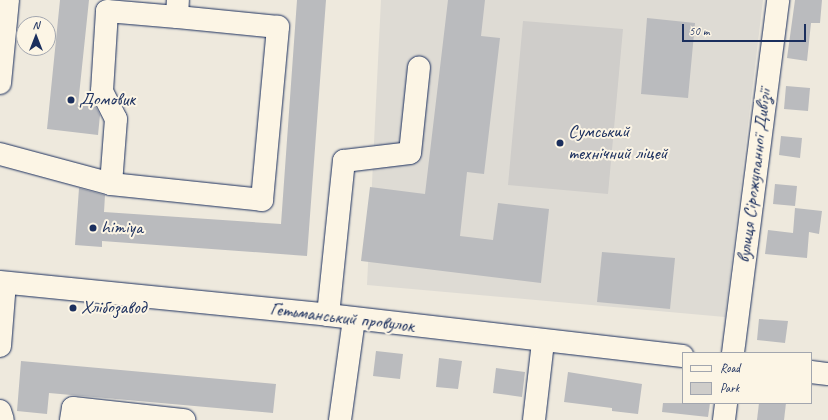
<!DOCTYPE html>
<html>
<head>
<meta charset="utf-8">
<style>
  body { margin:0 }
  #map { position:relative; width:828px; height:420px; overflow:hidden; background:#eee9dd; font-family:Caveat,sans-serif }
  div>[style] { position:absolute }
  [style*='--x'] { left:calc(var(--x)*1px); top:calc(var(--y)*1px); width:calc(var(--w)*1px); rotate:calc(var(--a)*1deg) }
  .built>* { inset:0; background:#dedbd4 }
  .green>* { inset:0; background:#cfcdca }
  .building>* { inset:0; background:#babbbe }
  .roads { filter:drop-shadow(0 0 1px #1b2f5e) drop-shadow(0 0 1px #1b2f5e) }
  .minor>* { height:22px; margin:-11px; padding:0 11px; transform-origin:11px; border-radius:11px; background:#fcf5e5 }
  .dots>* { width:11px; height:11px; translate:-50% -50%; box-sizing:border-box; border:2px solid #fcf5e5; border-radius:50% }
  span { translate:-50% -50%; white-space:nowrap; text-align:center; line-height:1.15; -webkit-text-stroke:4px #fcf5e5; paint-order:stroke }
  .poi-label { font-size:19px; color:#1b2f5e }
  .left { translate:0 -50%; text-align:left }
  .street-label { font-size:19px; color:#1b2f5e }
  .legend { position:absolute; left:682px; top:352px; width:130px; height:52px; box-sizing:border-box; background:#fcf5e5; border:1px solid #a2a6af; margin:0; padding:5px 7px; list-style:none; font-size:12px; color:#1b2f5e }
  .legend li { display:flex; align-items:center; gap:8px; height:20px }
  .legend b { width:20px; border:1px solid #a2a6af }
  .north { position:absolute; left:16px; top:16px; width:40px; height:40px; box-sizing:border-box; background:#fcf5e5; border:1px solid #a2a6af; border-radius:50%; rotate:0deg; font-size:11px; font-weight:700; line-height:16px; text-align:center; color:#1b2f5e }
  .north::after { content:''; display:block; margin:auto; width:14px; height:18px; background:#1b2f5e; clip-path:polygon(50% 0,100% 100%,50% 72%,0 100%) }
  .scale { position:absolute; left:682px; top:24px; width:124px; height:18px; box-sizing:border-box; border:2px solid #1b2f5e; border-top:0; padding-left:5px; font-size:12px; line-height:14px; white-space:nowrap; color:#1b2f5e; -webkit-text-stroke:3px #fcf5e5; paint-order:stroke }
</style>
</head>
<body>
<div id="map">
  <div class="built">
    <i style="clip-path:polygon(381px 0,763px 0,725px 317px,367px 285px)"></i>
  </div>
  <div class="green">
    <i style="clip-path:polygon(523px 21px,623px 29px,608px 194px,508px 185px)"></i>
  </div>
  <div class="building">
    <i style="clip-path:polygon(60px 0,89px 0,78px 105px,96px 107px,100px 115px,98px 135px,47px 129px)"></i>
    <i style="clip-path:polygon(297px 0,326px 0,307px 256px,102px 241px,102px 247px,75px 245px,79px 188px,105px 195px,104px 212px,281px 224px)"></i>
    <i style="clip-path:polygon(448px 0,485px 0,481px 36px,500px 38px,484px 174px,467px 172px,460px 236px,493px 240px,498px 203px,549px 209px,541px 283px,361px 261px,370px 187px,425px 194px)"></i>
    <i style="clip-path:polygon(795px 0,822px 0,820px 23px,811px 23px,807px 61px,787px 58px)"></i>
    <i style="clip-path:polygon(647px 18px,695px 23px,688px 98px,641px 94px)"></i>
    <i style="clip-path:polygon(786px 86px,810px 88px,808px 111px,784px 109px)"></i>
    <i style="clip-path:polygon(781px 136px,802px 138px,800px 158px,779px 155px)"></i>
    <i style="clip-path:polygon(775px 184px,797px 186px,795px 206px,773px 204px)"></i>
    <i style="clip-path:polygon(795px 208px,822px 211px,819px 234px,809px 232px,807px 258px,765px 254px,768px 230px,793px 233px)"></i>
    <i style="clip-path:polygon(602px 252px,675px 258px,670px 309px,597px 302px)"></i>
    <i style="clip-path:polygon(759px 319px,788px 321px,785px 343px,757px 340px)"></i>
    <i style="clip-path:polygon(376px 351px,403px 354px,400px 379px,373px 376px)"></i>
    <i style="clip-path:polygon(439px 358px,462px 361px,458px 389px,436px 387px)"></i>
    <i style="clip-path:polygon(21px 361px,276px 384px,273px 413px,49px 393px,47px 414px,17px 411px)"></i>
    <i style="clip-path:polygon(496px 368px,525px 372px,522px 397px,493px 393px)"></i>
    <i style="clip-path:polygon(568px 372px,642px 384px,638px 414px,612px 411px,612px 408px,564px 402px)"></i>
    <i style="clip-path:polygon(663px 403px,710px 403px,708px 417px,662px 412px)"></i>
    <i style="clip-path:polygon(759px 403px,786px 403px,784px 420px,757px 420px)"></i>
  </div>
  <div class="roads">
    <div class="minor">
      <i style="--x:0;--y:83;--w:83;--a:-84.5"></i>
      <i style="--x:0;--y:154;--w:115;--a:15.1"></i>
      <i style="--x:111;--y:184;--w:152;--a:6"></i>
      <i style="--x:262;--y:200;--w:174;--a:-84.7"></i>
      <i style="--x:278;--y:27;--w:101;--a:-174.3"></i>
      <i style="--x:177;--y:17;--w:17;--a:-87"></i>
      <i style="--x:111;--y:184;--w:65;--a:-85.6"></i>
      <i style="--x:116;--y:119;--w:31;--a:-117"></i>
      <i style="--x:102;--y:91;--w:80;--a:-86.4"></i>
      <i style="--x:107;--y:11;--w:70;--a:4.9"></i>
      <i style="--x:0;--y:282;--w:330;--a:5.7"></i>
      <i style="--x:328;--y:315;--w:357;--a:6.6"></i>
      <i style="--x:328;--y:315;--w:155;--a:-84.1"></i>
      <i style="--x:344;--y:161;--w:66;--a:-6.9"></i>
      <i style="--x:410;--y:153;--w:86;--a:-84"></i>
      <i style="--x:0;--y:346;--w:63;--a:-85.5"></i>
      <i style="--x:733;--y:353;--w:356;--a:-82.7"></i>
      <i style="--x:811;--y:372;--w:17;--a:7"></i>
      <i style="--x:0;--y:411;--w:9;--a:72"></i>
      <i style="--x:71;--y:420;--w:12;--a:-81"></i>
      <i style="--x:73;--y:408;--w:112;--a:6.2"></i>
      <i style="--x:340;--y:420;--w:102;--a:-82.1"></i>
      <i style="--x:534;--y:420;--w:79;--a:-83.4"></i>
      <i style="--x:724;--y:420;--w:17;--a:-83"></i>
    </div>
  </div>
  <div class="dots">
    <i style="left:71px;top:100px;background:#1b2f5e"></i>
    <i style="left:560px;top:143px;background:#1b2f5e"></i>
    <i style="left:93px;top:228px;background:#1b2f5e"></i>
    <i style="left:73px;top:308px;background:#1b2f5e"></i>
  </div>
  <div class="poi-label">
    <span class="left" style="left:79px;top:100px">Домовик</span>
    <span class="left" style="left:568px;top:143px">Сумський<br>технічний ліцей</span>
    <span class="left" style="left:101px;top:228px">himiya</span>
    <span class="left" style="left:81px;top:308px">Хлібозавод</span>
  </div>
  <div class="street-label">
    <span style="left:755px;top:176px;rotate:-83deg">вулиця Сірожупанної Дивізії</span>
    <span style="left:342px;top:318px;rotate:7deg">Гетьманський провулок</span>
  </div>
  <ul class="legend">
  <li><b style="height:5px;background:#fcf5e5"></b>Road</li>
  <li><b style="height:11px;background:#cfcdca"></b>Park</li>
  </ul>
  <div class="north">N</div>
  <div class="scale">50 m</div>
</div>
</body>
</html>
